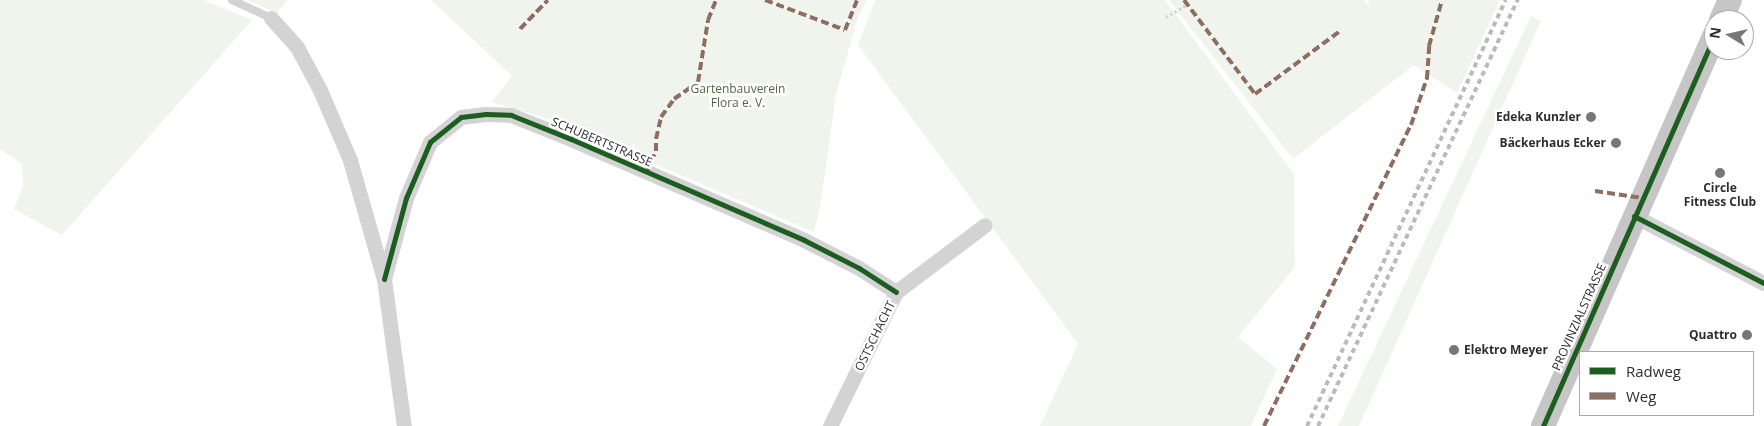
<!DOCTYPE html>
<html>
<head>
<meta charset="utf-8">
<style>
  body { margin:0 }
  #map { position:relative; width:1764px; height:426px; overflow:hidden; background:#fff; font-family:"Open Sans",sans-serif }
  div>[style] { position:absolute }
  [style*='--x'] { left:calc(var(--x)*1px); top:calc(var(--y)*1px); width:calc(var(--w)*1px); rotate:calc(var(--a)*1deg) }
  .green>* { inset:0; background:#f1f4ec }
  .path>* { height:3px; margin-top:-1.5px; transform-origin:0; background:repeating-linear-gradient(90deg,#d3d3d3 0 2.5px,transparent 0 5px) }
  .service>* { height:8px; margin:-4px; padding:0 4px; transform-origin:4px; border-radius:4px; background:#d3d3d3 }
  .minor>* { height:15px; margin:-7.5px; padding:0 7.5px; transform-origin:7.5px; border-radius:7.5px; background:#d3d3d3 }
  .primary>* { height:24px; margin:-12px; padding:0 12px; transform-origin:12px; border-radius:12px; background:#c6c6c6 }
  .rail>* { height:4px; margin-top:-2px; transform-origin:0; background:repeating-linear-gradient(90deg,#bababa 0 5px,transparent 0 9px) }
  .quiet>* { height:4px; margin-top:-2px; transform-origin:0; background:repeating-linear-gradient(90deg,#8d6e63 0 8px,transparent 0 12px) }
  .cycleway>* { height:5px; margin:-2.5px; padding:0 2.5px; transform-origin:2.5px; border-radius:2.5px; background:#1b5e20 }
  .dots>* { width:14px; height:14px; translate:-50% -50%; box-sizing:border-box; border:2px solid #fff; border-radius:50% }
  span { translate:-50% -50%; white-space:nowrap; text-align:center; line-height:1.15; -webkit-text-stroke:5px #fff; paint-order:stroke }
  .park-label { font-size:12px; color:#52683e }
  .poi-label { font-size:12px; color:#2e2e2e; font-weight:700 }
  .right { translate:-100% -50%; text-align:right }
  .left { translate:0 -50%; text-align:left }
  .street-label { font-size:12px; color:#2e2e2e }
  .legend { position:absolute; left:1579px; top:351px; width:175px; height:65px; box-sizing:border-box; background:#fff; border:1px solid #ababab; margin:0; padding:6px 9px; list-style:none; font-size:15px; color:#2e2e2e }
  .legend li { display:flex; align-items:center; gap:10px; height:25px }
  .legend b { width:25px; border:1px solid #ababab }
  .north { position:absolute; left:1704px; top:10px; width:50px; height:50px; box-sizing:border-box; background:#fff; border:1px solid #ababab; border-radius:50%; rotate:279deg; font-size:14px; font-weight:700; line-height:20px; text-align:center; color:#2e2e2e }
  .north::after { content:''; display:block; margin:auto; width:18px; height:22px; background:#777; clip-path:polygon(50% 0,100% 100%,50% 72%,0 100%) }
</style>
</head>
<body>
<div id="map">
  <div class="green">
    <i style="clip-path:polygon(0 0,204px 0,252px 20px,62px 235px,14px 209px,23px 186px,22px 164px,0 149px)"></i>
    <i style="clip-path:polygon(247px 0,288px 0,277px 13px)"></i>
    <i style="clip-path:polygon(431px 0,867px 0,858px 17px,836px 94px,820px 208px,814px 232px,549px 119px,492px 102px,512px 76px)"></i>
    <i style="clip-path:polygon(875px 0,1165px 0,1294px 174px,1295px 267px,1238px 337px,1277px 369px,1251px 426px,1040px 426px,1078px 344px,858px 45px)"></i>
    <i style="clip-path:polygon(1169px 0,1364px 0,1370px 7px,1368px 0,1500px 0,1457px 93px,1414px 65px,1293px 159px)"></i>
    <i style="clip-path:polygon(1531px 16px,1541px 21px,1359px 426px,1338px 426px)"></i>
  </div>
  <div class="path">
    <i style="--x:1166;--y:17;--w:26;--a:-31"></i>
  </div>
  <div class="service">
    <i style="--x:232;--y:0;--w:43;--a:24.8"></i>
  </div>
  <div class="minor">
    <i style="--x:271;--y:18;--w:39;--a:48"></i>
    <i style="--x:297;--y:47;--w:49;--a:61.9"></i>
    <i style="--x:320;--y:90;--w:76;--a:66.8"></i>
    <i style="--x:350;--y:160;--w:124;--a:74.1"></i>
    <i style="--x:384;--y:279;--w:148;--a:82.3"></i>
    <i style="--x:1634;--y:216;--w:146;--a:27.3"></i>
    <i style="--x:384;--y:279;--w:84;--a:-74.8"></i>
    <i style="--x:406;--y:198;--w:61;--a:-66.8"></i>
    <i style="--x:430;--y:142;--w:40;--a:-39"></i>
    <i style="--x:461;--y:117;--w:25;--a:-7"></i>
    <i style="--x:486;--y:114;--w:25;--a:2"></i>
    <i style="--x:511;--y:115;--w:65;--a:21.8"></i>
    <i style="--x:571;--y:139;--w:254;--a:23.4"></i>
    <i style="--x:804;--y:240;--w:62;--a:27"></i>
    <i style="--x:859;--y:268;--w:44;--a:33"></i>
    <i style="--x:830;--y:426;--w:149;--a:-63.8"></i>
    <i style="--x:896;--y:292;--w:111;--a:-37"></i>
  </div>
  <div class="primary">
    <i style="--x:1721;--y:20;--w:22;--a:-66"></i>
    <i style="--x:1543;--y:426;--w:426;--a:-66.3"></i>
  </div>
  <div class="rail">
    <i style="--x:1307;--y:426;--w:470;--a:-65"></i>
    <i style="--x:1318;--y:426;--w:471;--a:-64.9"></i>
  </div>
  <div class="quiet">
    <i style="--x:765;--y:0;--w:85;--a:20.6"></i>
    <i style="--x:845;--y:30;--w:32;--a:-68"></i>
    <i style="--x:1184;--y:0;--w:118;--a:52.9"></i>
    <i style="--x:1255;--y:94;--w:106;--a:-36.5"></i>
    <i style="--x:520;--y:29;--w:40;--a:-46"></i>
    <i style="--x:647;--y:173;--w:24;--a:-68"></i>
    <i style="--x:656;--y:151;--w:12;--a:-90"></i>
    <i style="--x:656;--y:139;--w:23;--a:-77"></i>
    <i style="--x:661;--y:117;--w:22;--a:-54"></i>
    <i style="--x:674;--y:99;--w:29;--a:-35"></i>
    <i style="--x:698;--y:82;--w:63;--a:-80.8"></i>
    <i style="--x:708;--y:20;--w:22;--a:-68"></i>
    <i style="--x:1595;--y:191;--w:48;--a:8.5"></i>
    <i style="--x:1264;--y:426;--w:335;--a:-64"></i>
    <i style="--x:1411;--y:125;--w:50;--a:-71.2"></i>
    <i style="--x:1427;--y:78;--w:32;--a:-86"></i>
    <i style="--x:1429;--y:46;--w:48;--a:-74.2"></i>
  </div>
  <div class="cycleway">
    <i style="--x:1634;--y:216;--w:146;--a:27.3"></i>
    <i style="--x:384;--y:279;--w:84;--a:-74.8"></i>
    <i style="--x:406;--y:198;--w:61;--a:-66.8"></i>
    <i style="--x:430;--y:142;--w:40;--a:-39"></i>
    <i style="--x:461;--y:117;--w:25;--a:-7"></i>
    <i style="--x:486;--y:114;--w:25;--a:2"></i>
    <i style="--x:511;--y:115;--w:65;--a:21.8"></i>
    <i style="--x:571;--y:139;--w:254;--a:23.4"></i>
    <i style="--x:804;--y:240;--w:62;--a:27"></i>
    <i style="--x:859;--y:268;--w:44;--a:33"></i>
    <i style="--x:1543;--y:426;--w:426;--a:-66.3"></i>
  </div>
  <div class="dots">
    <i style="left:1591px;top:117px;background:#777"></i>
    <i style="left:1616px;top:143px;background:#777"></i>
    <i style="left:1720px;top:173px;background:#777"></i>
    <i style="left:1747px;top:335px;background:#777"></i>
    <i style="left:1454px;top:350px;background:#777"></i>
  </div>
  <div class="park-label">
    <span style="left:738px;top:96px">Gartenbauverein<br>Flora e. V.</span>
  </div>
  <div class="poi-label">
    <span class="right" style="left:1581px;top:117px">Edeka Kunzler</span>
    <span class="right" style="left:1606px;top:143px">Bäckerhaus Ecker</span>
    <span style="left:1720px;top:195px">Circle<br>Fitness Club</span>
    <span class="right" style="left:1737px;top:335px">Quattro</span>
    <span class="left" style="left:1464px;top:350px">Elektro Meyer</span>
  </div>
  <div class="street-label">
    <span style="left:602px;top:142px;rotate:23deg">SCHUBERTSTRASSE</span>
    <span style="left:1579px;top:317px;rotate:-66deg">PROVINZIALSTRASSE</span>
    <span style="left:875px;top:336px;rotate:-64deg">OSTSCHACHT</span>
  </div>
  <ul class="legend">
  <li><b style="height:6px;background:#1b5e20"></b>Radweg</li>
  <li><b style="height:6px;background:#8d6e63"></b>Weg</li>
  </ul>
  <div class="north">N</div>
</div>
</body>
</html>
